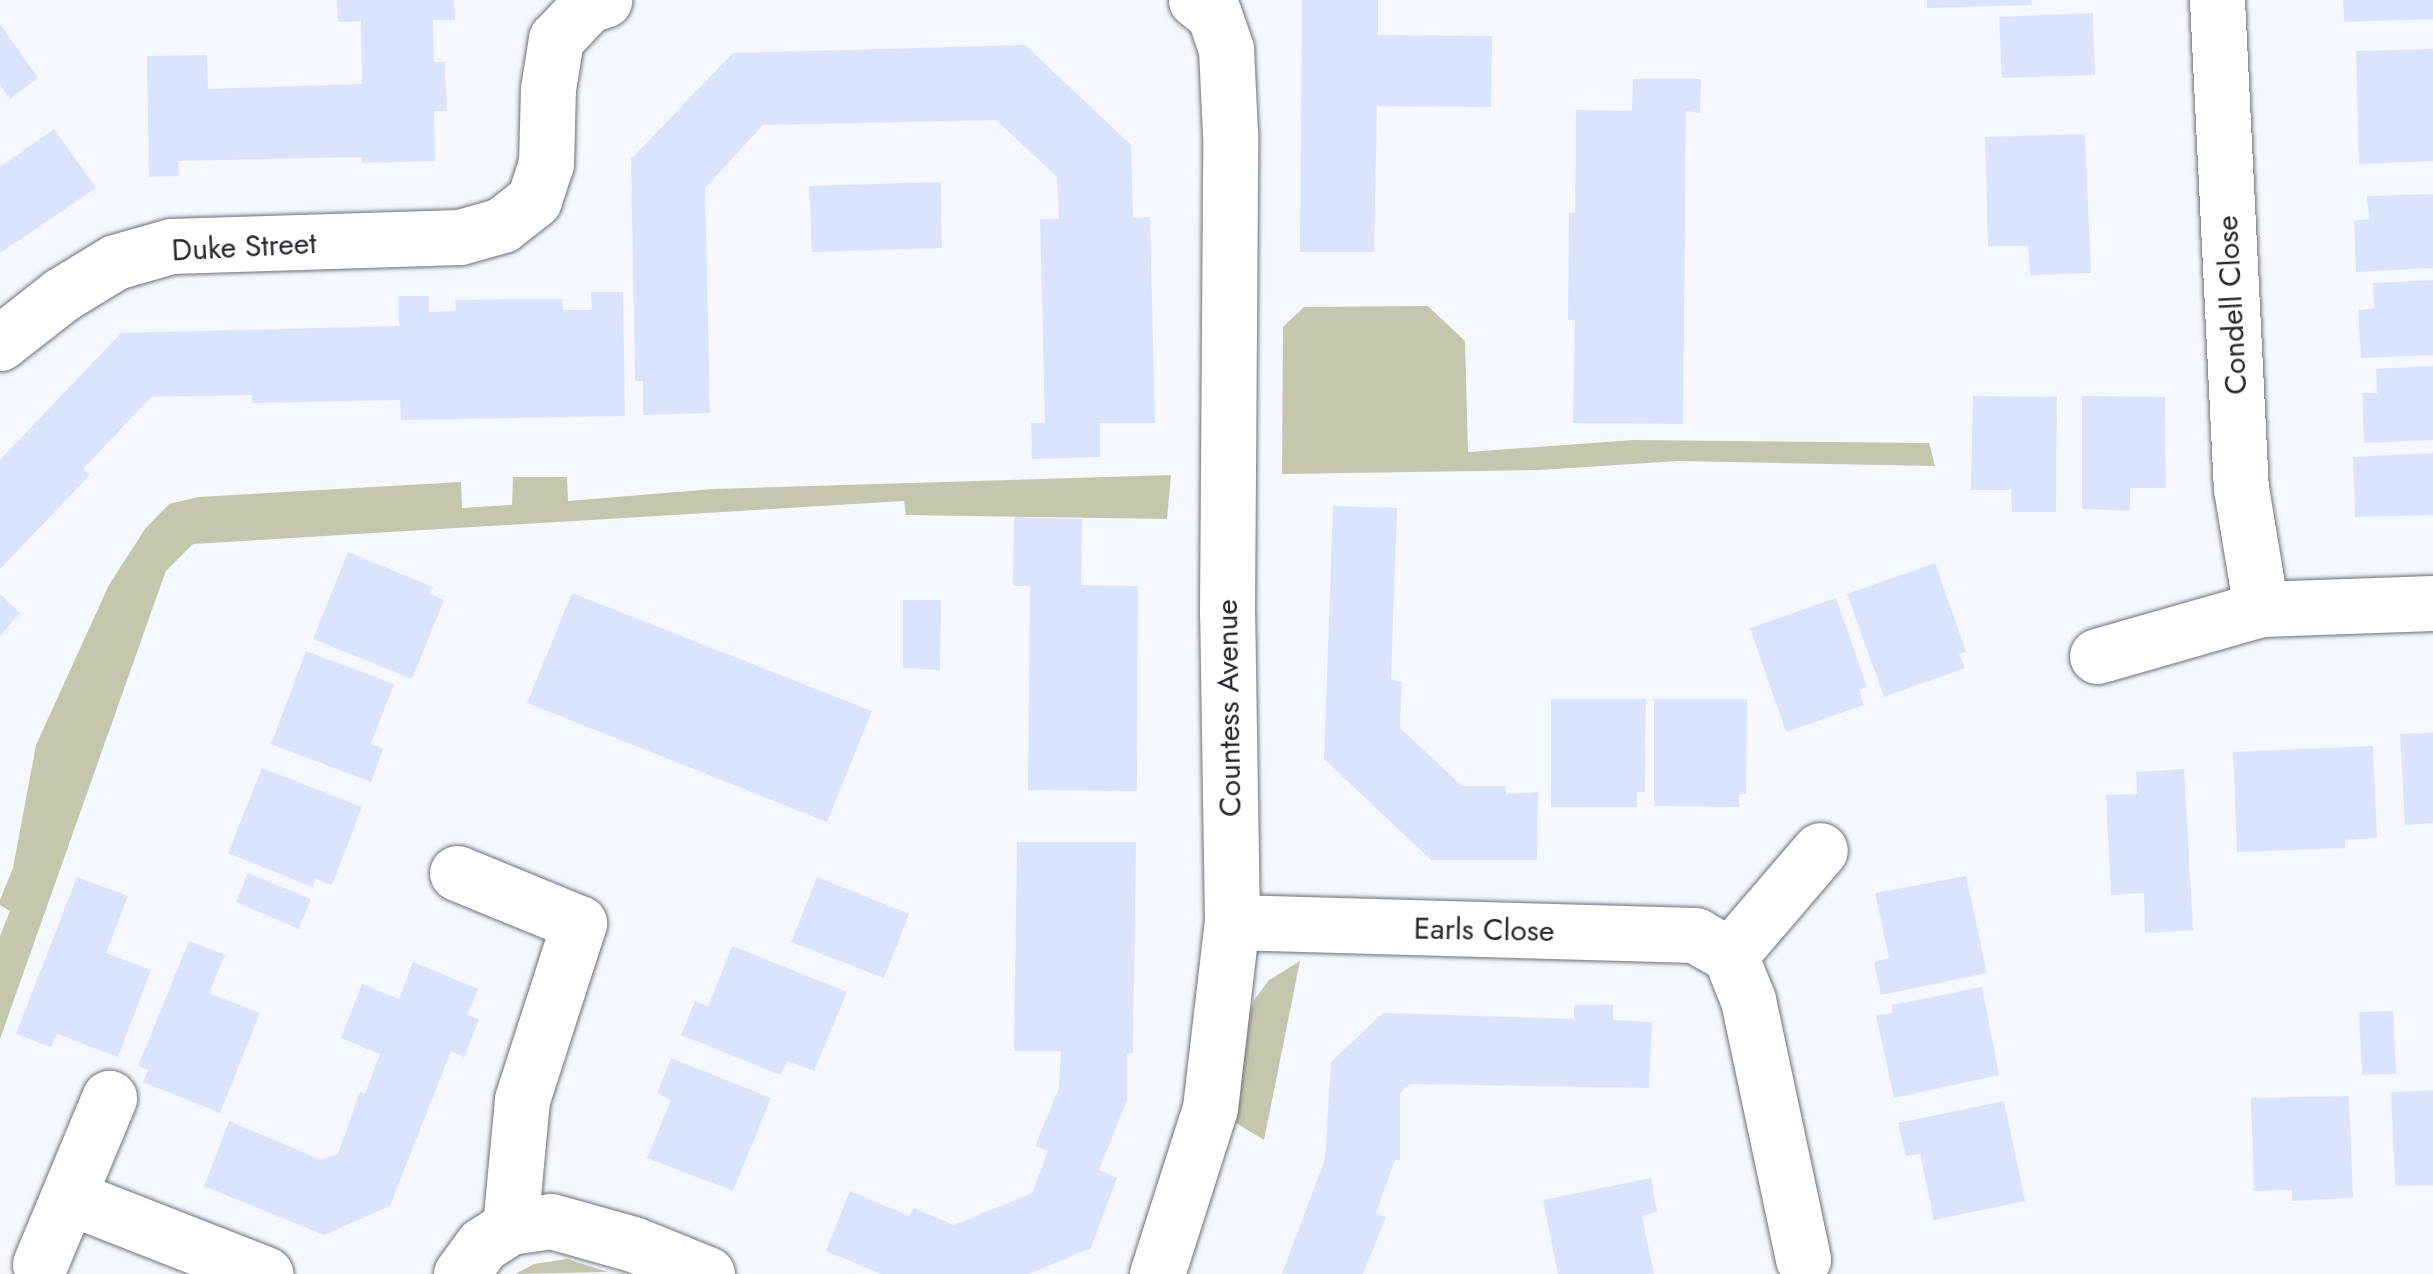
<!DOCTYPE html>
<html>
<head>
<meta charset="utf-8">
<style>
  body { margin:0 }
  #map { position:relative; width:2433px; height:1274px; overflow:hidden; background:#f6f8ff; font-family:Jost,sans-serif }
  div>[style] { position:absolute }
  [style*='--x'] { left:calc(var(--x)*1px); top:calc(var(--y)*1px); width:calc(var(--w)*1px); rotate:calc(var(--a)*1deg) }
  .green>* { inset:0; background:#c5c7ac }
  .building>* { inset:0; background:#dae4fe }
  .roads { filter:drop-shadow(0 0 2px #6f7178) drop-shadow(0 0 2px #6f7178) }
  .minor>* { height:55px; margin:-27.5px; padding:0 27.5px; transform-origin:27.5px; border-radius:27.5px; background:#fff }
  span { translate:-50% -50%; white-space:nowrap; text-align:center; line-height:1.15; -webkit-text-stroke:8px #fff; paint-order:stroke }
  .street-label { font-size:30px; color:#26272a }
</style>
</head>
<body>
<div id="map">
  <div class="green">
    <i style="clip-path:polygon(1428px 306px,1465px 341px,1468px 452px,1634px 440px,1929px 443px,1935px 466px,1679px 461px,1539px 470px,1282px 474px,1283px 327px,1304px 307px)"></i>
    <i style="clip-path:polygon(1171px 475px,1167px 519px,906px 515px,904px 501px,193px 544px,166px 571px,159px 590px,0 1039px,0 936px,10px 911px,0 905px,0 900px,13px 868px,36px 745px,109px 585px,145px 529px,169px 504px,198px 497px,461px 482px,462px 508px,512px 505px,513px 477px,567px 477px,568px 501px,713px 489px)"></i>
    <i style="clip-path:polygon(1300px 961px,1264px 1140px,1236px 1123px,1246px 1022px,1255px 999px,1269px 980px)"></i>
    <i style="clip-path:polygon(567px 1259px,608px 1272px,515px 1274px,534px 1264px)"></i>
  </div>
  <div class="building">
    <i style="clip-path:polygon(337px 0,454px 0,455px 20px,433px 20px,434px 62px,445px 62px,447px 111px,434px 111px,435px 161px,362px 163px,362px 157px,178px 161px,179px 176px,149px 177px,147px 56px,207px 55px,208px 89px,362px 84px,361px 21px,338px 22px)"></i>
    <i style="clip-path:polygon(1302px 0,1378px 0,1378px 35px,1492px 36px,1491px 107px,1377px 106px,1374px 252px,1300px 252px)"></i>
    <i style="clip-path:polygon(1927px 0,2031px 0,2032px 5px,1927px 8px)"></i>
    <i style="clip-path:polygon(2343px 0,2433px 0,2433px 19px,2344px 22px)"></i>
    <i style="clip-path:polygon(2093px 13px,2095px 75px,2002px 78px,1999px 17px)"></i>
    <i style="clip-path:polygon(0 24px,38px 78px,10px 99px,0 85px)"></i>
    <i style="clip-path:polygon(1025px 45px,1131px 145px,1133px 218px,1150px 217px,1155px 423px,1100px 423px,1100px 457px,1032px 459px,1031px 423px,1045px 423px,1040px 219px,1059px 219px,1057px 177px,996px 120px,763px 125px,705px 188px,710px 413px,643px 415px,643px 381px,635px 381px,631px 159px,733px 53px)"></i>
    <i style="clip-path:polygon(2433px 49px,2433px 161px,2359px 164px,2356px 51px)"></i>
    <i style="clip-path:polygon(1633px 79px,1701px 79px,1700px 113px,1686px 111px,1683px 424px,1573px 423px,1575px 320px,1568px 320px,1569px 213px,1575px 213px,1576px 110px,1632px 111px)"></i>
    <i style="clip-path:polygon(54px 129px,96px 188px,0 253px,0 167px)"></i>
    <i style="clip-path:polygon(2085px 134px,2091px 273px,2030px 275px,2028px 246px,1988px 246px,1985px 137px)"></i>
    <i style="clip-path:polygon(941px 182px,942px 248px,812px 252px,809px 186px)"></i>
    <i style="clip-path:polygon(2433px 194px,2433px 268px,2356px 272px,2354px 221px,2369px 219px,2367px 196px)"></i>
    <i style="clip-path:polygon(2433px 280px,2433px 355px,2361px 358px,2358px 310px,2374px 308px,2373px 283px)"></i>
    <i style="clip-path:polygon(591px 292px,623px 292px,625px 416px,401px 420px,400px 400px,252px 403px,252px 395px,151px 397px,83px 469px,90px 475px,0 569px,0 460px,121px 333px,399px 326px,398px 296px,429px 296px,429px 312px,456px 311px,455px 300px,510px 299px,562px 299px,563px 310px,592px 310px)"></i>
    <i style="clip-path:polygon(2433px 366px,2433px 440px,2364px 443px,2362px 393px,2377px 393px,2376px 369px)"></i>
    <i style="clip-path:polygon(1973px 396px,2057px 397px,2056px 512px,2012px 512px,2011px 490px,1971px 490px)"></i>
    <i style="clip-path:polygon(2082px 396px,2165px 397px,2166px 488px,2130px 488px,2130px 511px,2082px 509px)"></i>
    <i style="clip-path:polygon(2433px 453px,2433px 515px,2355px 517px,2353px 457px)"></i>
    <i style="clip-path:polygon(1333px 506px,1397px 508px,1391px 679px,1402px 682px,1400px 728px,1462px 786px,1506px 786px,1506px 794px,1538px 792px,1537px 860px,1431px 860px,1324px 759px)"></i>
    <i style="clip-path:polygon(1014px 517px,1082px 519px,1081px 585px,1138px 586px,1137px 791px,1028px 790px,1030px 586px,1013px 586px)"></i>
    <i style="clip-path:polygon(348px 552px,433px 587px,430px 594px,444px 600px,412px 679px,313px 639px)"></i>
    <i style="clip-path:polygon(1935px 563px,1966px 652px,1959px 653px,1965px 668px,1884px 697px,1847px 594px)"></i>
    <i style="clip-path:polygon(572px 593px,872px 711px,827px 822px,527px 703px)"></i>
    <i style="clip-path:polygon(0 594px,20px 613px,0 636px)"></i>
    <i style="clip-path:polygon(1836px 598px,1867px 687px,1859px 690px,1864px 705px,1786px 732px,1750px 628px)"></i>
    <i style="clip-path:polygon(903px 600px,941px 600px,940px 670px,903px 668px)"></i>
    <i style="clip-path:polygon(306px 651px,394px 684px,371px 744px,383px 749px,371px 782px,271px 744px)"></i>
    <i style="clip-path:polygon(1551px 699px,1646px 699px,1645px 792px,1637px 792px,1637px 807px,1551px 807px)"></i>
    <i style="clip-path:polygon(1654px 699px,1747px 699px,1746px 794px,1739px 794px,1739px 807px,1654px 806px)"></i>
    <i style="clip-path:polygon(2433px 733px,2433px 823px,2405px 825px,2400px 734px)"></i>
    <i style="clip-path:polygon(2373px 746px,2377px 838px,2345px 840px,2345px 848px,2237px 852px,2233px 752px)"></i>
    <i style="clip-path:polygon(262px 768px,362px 807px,332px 885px,316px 879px,312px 887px,228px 853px)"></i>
    <i style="clip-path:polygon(2184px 769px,2193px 930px,2145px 933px,2144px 893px,2111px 895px,2106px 795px,2137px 794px,2136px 772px)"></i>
    <i style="clip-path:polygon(1017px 842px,1136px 842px,1133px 1053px,1127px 1054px,1127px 1100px,1099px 1170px,1117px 1178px,1091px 1248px,1029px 1274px,881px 1274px,826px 1251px,850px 1191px,909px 1216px,914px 1208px,954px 1225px,1032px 1193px,1048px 1151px,1035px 1146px,1059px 1088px,1061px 1051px,1014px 1051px)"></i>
    <i style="clip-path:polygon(248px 873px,311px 899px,299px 929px,236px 902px)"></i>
    <i style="clip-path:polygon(1966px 876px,1987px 973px,1881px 995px,1874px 962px,1889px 958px,1875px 893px)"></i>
    <i style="clip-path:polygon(77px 877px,128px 896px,106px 953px,151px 970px,118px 1057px,57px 1034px,51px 1047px,16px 1034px)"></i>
    <i style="clip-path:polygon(817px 877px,909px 914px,884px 978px,791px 942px)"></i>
    <i style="clip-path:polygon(189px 941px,225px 955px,209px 993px,260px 1013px,220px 1113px,143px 1082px,148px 1070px,138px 1066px)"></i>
    <i style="clip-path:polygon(732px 946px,847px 992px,814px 1071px,787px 1061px,781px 1075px,681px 1035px,695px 1001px,708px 1007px)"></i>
    <i style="clip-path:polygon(413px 962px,478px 989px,467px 1015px,479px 1019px,464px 1057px,451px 1051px,390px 1206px,324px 1235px,204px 1186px,229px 1121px,321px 1160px,338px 1154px,360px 1092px,365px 1094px,380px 1054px,341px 1038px,362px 984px,399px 999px)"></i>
    <i style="clip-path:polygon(1982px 987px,1999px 1075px,1894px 1098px,1876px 1016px,1892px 1013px,1892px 1005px)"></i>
    <i style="clip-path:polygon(1574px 1005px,1613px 1005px,1613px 1020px,1652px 1022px,1649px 1088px,1410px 1084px,1400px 1093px,1400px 1160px,1395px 1160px,1376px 1213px,1386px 1217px,1363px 1274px,1282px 1274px,1325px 1159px,1331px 1062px,1383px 1013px,1574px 1019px)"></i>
    <i style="clip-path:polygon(2393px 1011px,2396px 1074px,2362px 1075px,2359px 1012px)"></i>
    <i style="clip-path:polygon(671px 1058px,771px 1098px,733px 1191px,647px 1158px,671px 1100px,657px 1093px)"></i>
    <i style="clip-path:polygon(2433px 1090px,2433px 1185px,2395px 1186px,2391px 1092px)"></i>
    <i style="clip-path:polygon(2349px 1096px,2353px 1198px,2292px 1201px,2292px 1190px,2254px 1191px,2251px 1098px)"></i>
    <i style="clip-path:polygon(2004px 1101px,2025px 1201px,1934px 1220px,1920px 1154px,1906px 1156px,1898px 1123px)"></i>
    <i style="clip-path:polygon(1651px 1178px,1657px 1212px,1642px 1216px,1654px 1274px,1558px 1274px,1543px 1200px)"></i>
  </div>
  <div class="roads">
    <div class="minor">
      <i style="--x:2217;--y:0;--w:489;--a:87.2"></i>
      <i style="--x:2241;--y:488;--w:123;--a:80.6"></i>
      <i style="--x:0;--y:343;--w:78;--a:-38.2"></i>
      <i style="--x:61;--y:295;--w:63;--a:-31.4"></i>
      <i style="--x:115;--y:262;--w:58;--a:-15.9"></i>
      <i style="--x:171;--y:246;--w:289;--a:-1.8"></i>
      <i style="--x:460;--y:237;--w:44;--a:-15.9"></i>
      <i style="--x:502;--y:225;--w:41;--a:-38"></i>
      <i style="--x:534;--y:200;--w:38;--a:-72"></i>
      <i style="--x:546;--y:164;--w:75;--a:-88.5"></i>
      <i style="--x:548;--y:89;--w:51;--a:-80.9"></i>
      <i style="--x:556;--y:39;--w:47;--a:-46.7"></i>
      <i style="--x:588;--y:5;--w:17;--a:-17"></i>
      <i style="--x:2097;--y:656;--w:171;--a:-16"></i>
      <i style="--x:2261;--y:609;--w:172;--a:-2"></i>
      <i style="--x:457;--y:873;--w:132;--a:22.3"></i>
      <i style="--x:579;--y:923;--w:186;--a:107.9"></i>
      <i style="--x:522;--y:1100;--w:128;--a:95.4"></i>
      <i style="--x:1232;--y:922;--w:463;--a:1.6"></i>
      <i style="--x:1695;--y:935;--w:40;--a:29.7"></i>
      <i style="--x:1730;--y:955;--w:48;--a:68.2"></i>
      <i style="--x:1748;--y:1000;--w:265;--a:78"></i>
      <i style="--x:1730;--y:955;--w:138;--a:-49.4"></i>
      <i style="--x:69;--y:1197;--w:211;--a:21.4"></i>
      <i style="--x:40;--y:1264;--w:180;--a:-67.4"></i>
      <i style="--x:461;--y:1274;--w:36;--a:-54"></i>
      <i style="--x:482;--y:1245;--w:33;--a:-33"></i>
      <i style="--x:510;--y:1227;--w:41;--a:-8.3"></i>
      <i style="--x:551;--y:1221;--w:85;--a:15.7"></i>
      <i style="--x:633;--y:1244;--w:80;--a:22.1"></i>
      <i style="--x:1157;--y:1274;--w:174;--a:-72.3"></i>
      <i style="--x:1210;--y:1108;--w:187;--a:-83.3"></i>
      <i style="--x:1232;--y:922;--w:309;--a:-90.9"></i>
      <i style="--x:1227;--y:613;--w:480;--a:-89.6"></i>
      <i style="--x:1230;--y:133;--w:84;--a:-92.7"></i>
      <i style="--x:1226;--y:49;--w:37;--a:-109"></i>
      <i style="--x:1214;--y:14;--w:23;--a:-142"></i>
    </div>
  </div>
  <div class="street-label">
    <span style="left:244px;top:247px;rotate:-3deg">Duke Street</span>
    <span style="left:2232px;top:305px;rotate:-93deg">Condell Close</span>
    <span style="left:1229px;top:708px;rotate:-91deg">Countess Avenue</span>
    <span style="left:1484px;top:930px;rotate:1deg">Earls Close</span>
  </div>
</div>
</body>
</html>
